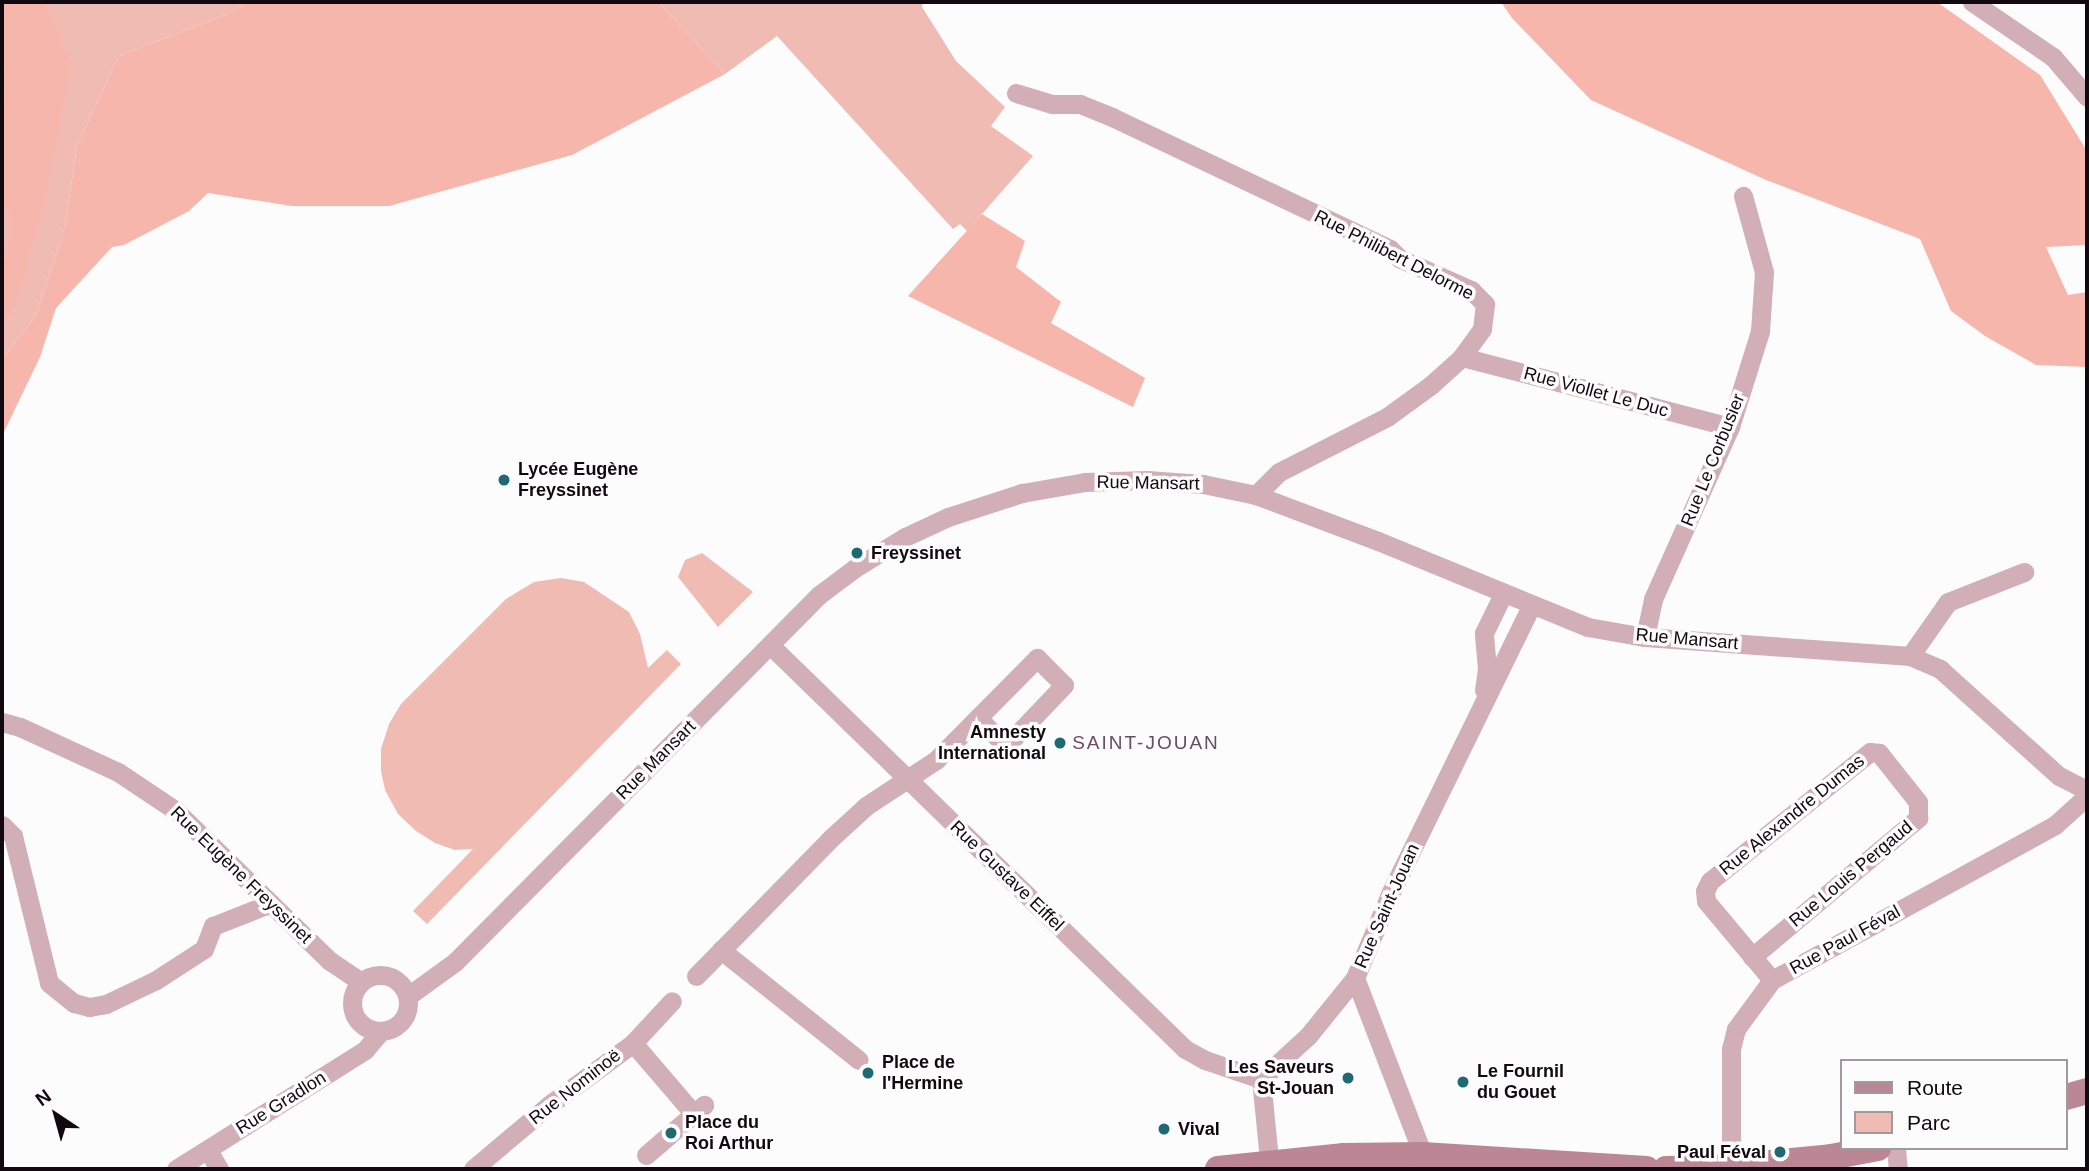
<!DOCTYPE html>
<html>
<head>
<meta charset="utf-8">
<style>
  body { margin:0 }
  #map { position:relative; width:2089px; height:1171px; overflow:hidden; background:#fcfcfc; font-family:Arial,sans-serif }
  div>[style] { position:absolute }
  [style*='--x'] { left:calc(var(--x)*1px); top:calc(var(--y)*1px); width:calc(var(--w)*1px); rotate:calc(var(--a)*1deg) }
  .green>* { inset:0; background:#f0bbb2 }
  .forest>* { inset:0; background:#f7b6ac }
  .minor>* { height:19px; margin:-9.5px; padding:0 9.5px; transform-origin:9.5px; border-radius:9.5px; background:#d2aeb6 }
  .minor>.ring { margin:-9.5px; padding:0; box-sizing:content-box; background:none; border:19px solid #d2aeb6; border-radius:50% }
  .secondary>* { height:26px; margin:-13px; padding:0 13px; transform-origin:13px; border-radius:13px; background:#bb8794 }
  .dots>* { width:19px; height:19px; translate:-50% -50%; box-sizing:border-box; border:4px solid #fcfcfc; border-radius:50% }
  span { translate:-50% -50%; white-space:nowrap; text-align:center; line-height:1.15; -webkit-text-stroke:7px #fcfcfc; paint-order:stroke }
  .street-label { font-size:18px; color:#12080f }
  .poi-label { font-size:18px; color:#12080f; font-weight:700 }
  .left { translate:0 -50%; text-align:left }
  .right { translate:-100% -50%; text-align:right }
  .neighbourhood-label { font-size:19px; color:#694e61; letter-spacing:2px }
  .frame { position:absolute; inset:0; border:4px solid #12080f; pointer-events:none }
  .legend { position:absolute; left:1840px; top:1059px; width:228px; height:91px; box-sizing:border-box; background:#fcfcfc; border:2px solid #9e9a9d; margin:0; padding:9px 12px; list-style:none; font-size:21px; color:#12080f }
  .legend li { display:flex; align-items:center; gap:14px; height:35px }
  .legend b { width:35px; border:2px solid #9e9a9d }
  .north { position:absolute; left:21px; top:1080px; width:70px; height:70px; -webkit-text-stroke:5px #fcfcfc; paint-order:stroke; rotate:324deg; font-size:19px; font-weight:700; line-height:28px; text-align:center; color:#12080f }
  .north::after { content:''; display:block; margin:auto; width:24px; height:32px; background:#12080f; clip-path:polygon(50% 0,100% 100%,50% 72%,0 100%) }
</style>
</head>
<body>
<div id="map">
  <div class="green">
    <i style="clip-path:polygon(2px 2px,248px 2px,225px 15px,119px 56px,77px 145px,65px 227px,35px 317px,2px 360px)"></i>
    <i style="clip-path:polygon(658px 2px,923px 2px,922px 7px,956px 61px,1005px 107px,991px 126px,1033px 156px,967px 231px,960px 224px,953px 229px,777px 36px,725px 74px)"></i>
    <i style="clip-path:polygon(702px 553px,753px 592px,718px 627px,678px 577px,685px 560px)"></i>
    <i style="clip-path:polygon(561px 578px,584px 582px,629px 612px,640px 634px,648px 668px,667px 650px,681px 664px,427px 924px,413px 911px,473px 849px,455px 850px,435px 843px,416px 831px,398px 814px,385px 790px,381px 771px,381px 749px,389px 724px,401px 704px,506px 599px,534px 582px)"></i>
  </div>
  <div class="forest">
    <i style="clip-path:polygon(2px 2px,40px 2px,45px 5px,72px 63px,46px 197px,17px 303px,2px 327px,2px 266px,7px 255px,11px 220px,2px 189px,6px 68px,2px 63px)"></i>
    <i style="clip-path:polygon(248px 2px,658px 2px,725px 74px,572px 155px,389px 206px,292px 206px,208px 193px,189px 211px,124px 245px,112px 247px,56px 308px,40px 357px,2px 436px,2px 360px,35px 317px,65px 227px,77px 145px,119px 56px,225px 15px)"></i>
    <i style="clip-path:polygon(1501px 2px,1937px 2px,2040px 75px,2087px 151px,2087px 245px,2046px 247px,2068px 295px,2087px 292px,2087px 367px,2036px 365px,1985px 336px,1951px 311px,1920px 239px,1766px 180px,1591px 100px,1512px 18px)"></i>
    <i style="clip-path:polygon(982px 214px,1025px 241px,1016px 267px,1061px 302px,1051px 323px,1145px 378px,1133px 407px,908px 296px)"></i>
  </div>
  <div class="minor">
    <i style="--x:1972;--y:2;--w:98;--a:34.2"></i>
    <i style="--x:2053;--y:57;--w:52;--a:49.6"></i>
    <i style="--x:1016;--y:93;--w:38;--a:17"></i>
    <i style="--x:1052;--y:104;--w:28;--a:0"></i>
    <i style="--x:1080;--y:104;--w:35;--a:22"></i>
    <i style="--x:1112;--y:117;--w:308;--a:25.4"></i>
    <i style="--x:1390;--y:249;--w:13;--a:45"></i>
    <i style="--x:1399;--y:258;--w:79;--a:24"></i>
    <i style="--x:1471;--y:290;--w:20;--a:45"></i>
    <i style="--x:1485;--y:304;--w:25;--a:97"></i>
    <i style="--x:1482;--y:329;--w:34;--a:126"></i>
    <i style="--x:1462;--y:357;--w:42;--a:137.9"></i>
    <i style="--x:1431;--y:385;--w:54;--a:144"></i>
    <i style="--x:1387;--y:417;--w:121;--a:153"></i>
    <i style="--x:1279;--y:472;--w:33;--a:135"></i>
    <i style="--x:1462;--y:357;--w:277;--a:14.6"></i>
    <i style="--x:1645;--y:637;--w:39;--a:-78"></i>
    <i style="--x:1653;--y:599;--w:188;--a:-65.9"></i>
    <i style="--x:1730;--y:427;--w:101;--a:-72.6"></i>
    <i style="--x:1760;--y:331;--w:59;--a:-86.1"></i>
    <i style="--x:1764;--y:272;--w:79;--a:-105.4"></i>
    <i style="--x:770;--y:645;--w:579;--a:44.23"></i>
    <i style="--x:1185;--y:1049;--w:23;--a:29"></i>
    <i style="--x:1205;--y:1060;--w:59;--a:18.7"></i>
    <i style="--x:1910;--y:656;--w:66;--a:-54.9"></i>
    <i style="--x:1948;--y:602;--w:82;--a:-21.5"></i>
    <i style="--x:1484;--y:690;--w:21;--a:-82"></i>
    <i style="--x:1487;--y:669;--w:36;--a:-95"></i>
    <i style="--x:1484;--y:633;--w:43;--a:-64"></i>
    <i style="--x:2;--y:722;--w:19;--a:16"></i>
    <i style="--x:20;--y:727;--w:108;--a:24.7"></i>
    <i style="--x:118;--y:772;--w:69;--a:33.7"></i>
    <i style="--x:175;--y:810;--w:216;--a:44.3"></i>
    <i style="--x:330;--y:961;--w:37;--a:34"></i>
    <i style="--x:2;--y:825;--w:16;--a:45"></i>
    <i style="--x:13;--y:836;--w:151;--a:76.2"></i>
    <i style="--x:49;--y:983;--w:32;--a:39"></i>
    <i style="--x:74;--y:1003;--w:16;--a:15"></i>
    <i style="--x:89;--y:1007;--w:17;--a:-10"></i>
    <i style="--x:106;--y:1004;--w:55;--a:-25.6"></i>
    <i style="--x:156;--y:980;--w:57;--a:-32.9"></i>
    <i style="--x:204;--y:949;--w:25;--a:-69"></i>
    <i style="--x:213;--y:926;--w:62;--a:-21.6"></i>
    <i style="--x:721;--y:950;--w:176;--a:38.6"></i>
    <i style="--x:1752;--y:957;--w:217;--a:-39.9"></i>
    <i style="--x:1918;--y:818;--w:16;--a:-90"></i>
    <i style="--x:1918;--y:802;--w:63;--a:-128.5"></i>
    <i style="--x:1879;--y:753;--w:9;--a:-174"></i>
    <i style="--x:1870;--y:752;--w:206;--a:141.1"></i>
    <i style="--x:1710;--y:881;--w:11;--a:117"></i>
    <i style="--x:1705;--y:891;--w:10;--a:84"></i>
    <i style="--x:1706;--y:901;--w:103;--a:50.1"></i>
    <i class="ring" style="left:352px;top:975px;width:37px;height:37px"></i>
    <i style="--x:696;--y:976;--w:192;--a:-45.6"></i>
    <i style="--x:830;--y:839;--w:49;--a:-42.5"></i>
    <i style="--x:866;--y:806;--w:84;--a:-33.3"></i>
    <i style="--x:936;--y:760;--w:144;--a:-45.3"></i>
    <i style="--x:1037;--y:658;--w:38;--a:45"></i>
    <i style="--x:1064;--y:685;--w:84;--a:133.6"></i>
    <i style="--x:1006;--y:746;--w:40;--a:-135"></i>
    <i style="--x:1355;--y:978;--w:190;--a:69"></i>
    <i style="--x:408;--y:996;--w:58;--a:-35.9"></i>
    <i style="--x:455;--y:962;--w:517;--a:-45.24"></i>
    <i style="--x:819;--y:595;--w:45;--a:-36.9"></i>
    <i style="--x:855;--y:568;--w:59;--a:-31.8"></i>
    <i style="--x:905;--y:537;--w:47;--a:-24.9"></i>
    <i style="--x:948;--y:517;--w:78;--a:-18"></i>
    <i style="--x:1022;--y:493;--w:64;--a:-9.9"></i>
    <i style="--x:1085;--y:482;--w:62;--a:-1.8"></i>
    <i style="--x:1147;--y:480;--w:56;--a:4.1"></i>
    <i style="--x:1203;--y:484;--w:54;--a:11.7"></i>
    <i style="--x:1256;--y:495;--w:130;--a:20.7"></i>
    <i style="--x:1378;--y:541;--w:227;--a:22.3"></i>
    <i style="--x:1588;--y:627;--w:58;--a:10"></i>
    <i style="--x:1645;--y:637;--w:266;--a:4.1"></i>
    <i style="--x:1910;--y:656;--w:33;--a:23"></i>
    <i style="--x:1940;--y:669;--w:160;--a:42"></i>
    <i style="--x:2059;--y:776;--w:31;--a:27"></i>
    <i style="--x:633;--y:1043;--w:92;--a:49.4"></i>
    <i style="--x:1261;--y:1079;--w:64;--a:-42.5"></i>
    <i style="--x:1308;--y:1036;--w:75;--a:-51"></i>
    <i style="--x:1355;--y:978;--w:93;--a:-67.3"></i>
    <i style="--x:1391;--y:892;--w:318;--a:-63.9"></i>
    <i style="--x:1261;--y:1079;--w:90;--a:84.3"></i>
    <i style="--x:1896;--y:1148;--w:21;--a:85"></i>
    <i style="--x:208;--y:1150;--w:22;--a:60"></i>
    <i style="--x:646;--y:1155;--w:77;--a:-40.8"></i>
    <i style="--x:1731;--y:1167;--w:118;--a:-90"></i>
    <i style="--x:1731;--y:1049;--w:21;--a:-76"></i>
    <i style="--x:1736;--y:1029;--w:61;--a:-53.7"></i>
    <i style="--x:1772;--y:980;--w:323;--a:-28.7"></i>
    <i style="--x:2055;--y:825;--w:43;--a:-42.2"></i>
    <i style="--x:176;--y:1169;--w:223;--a:-32.2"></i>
    <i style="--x:365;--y:1050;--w:25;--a:-50"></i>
    <i style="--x:473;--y:1169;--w:99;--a:-40.1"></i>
    <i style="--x:549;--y:1105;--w:104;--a:-36.4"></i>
    <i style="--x:633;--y:1043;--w:57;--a:-47.1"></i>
  </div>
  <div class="secondary">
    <i style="--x:2066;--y:1097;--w:22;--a:-16"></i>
    <i style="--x:1218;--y:1169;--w:127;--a:-5.9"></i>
    <i style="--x:1344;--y:1156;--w:79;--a:-0.7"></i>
    <i style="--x:1423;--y:1155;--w:224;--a:3.6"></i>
    <i style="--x:1666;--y:1169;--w:65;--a:-1.8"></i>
    <i style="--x:1731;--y:1167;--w:100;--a:-5.7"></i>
    <i style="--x:1831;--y:1157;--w:48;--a:-10.8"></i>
  </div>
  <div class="dots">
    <i style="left:504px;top:480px;background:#1f6a72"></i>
    <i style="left:857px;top:553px;background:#1f6a72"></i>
    <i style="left:1060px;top:743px;background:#1f6a72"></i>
    <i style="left:868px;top:1073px;background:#1f6a72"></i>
    <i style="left:1348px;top:1078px;background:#1f6a72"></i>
    <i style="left:1463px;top:1082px;background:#1f6a72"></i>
    <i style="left:1164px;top:1129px;background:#1f6a72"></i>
    <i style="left:671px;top:1133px;background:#1f6a72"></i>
    <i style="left:1780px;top:1152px;background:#1f6a72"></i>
  </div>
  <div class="street-label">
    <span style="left:1394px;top:255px;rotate:27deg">Rue Philibert Delorme</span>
    <span style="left:1596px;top:392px;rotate:15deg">Rue Viollet Le Duc</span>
    <span style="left:1713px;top:460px;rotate:-68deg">Rue Le Corbusier</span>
    <span style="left:1148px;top:483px;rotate:1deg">Rue Mansart</span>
    <span style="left:1687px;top:639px;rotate:5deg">Rue Mansart</span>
    <span style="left:656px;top:760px;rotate:-45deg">Rue Mansart</span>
    <span style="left:1792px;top:815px;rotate:-39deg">Rue Alexandre Dumas</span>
    <span style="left:1851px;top:874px;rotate:-40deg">Rue Louis Pergaud</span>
    <span style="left:241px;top:875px;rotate:44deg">Rue Eugène Freyssinet</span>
    <span style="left:1007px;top:876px;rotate:44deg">Rue Gustave Eiffel</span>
    <span style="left:1387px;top:906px;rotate:-66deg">Rue Saint-Jouan</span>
    <span style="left:1845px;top:940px;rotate:-29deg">Rue Paul Féval</span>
    <span style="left:575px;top:1087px;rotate:-38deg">Rue Nominoë</span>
    <span style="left:281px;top:1103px;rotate:-32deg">Rue Gradlon</span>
  </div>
  <div class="poi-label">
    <span class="left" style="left:518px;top:480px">Lycée Eugène<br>Freyssinet</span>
    <span class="left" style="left:871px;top:553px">Freyssinet</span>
    <span class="right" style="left:1046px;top:743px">Amnesty<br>International</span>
    <span class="left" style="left:882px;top:1073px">Place de<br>l'Hermine</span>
    <span class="right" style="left:1334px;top:1078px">Les Saveurs<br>St-Jouan</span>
    <span class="left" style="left:1477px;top:1082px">Le Fournil<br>du Gouet</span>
    <span class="left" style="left:685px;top:1133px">Place du<br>Roi Arthur</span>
    <span class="left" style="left:1178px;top:1129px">Vival</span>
    <span class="right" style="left:1766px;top:1152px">Paul Féval</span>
  </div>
  <div class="neighbourhood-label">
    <span style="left:1146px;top:743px">SAINT-JOUAN</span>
  </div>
  <div class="frame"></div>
  <ul class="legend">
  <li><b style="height:9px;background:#bb8794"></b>Route</li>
  <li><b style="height:19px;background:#f0bbb2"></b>Parc</li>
  </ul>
  <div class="north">N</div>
</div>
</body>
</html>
